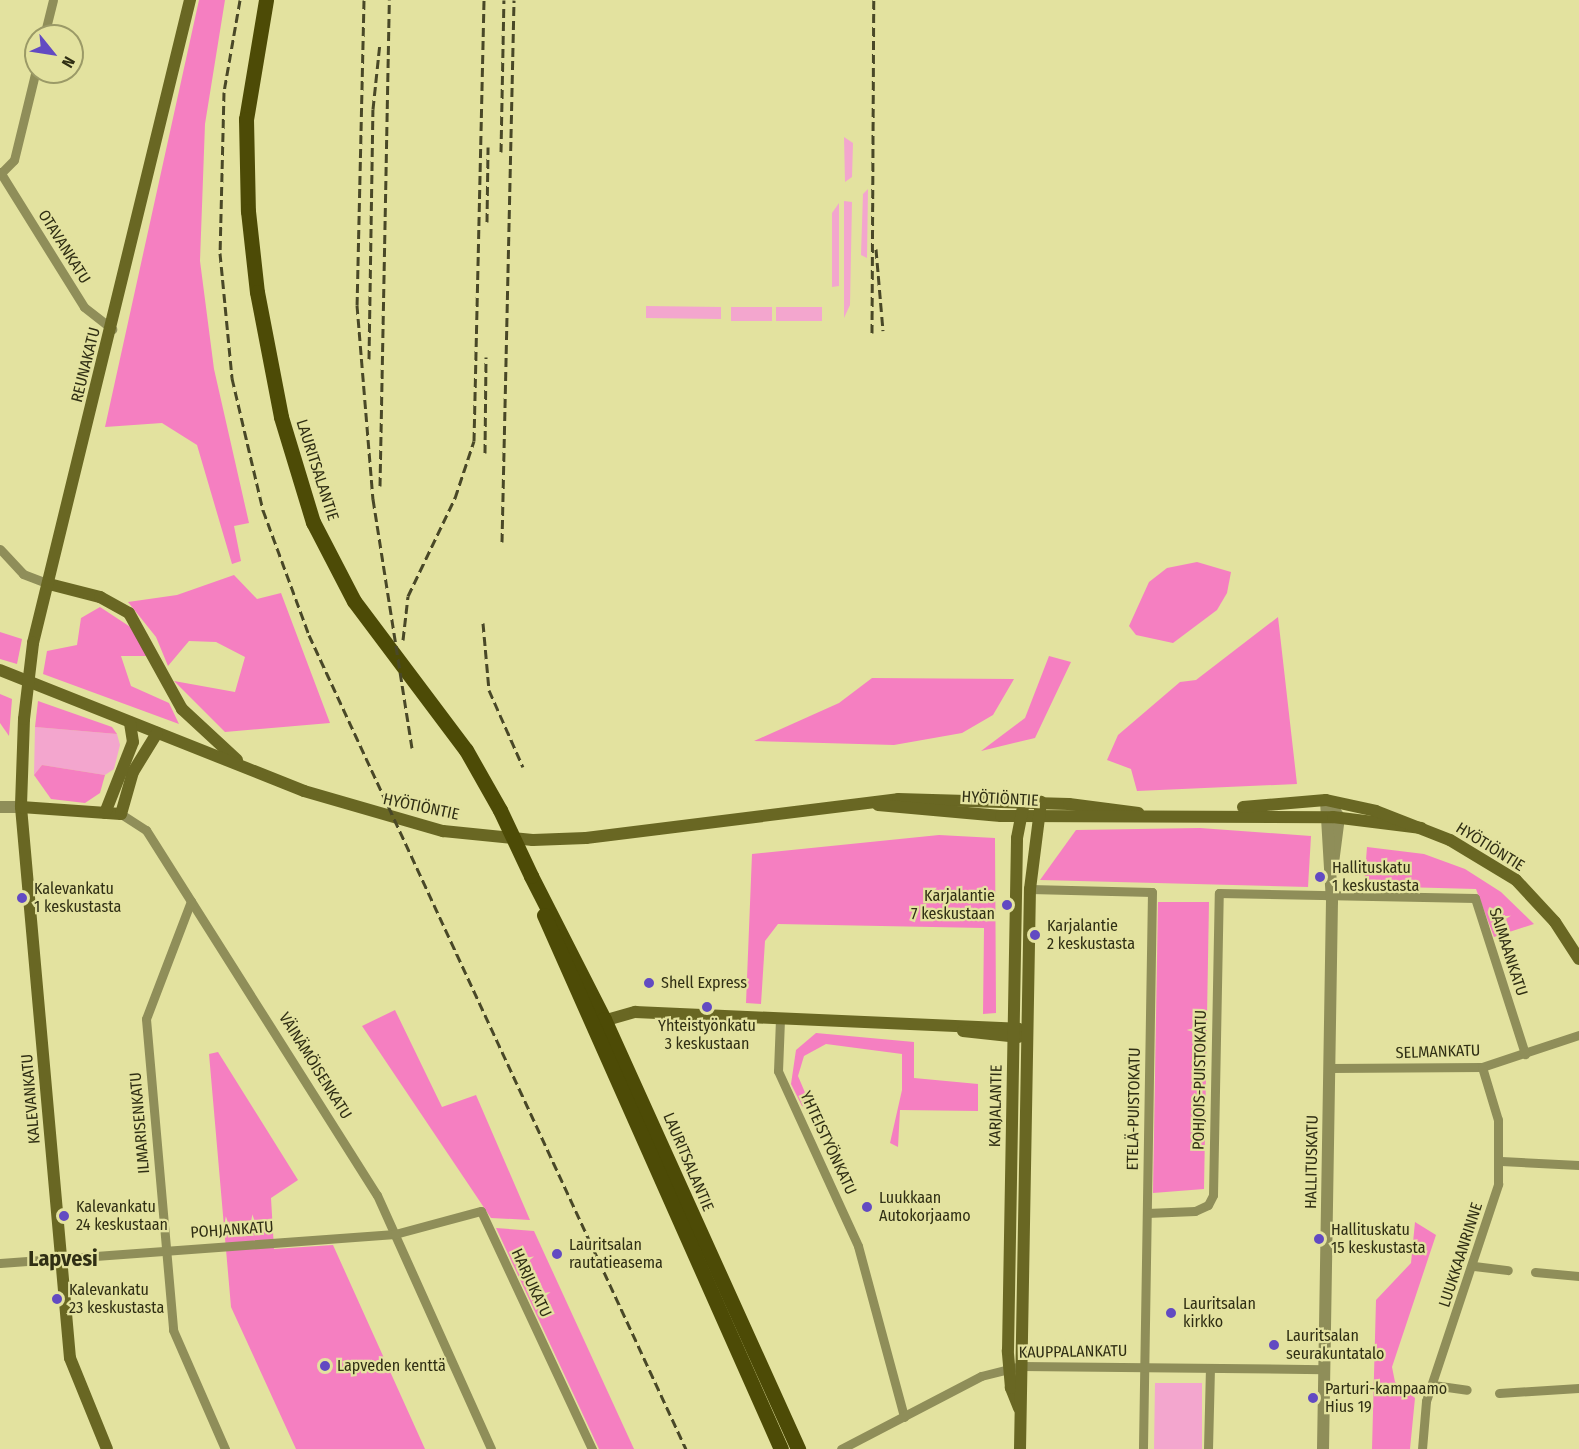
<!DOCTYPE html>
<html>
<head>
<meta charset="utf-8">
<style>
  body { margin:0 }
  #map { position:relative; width:1579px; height:1449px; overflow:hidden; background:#e3e29f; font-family:"Fira Sans Condensed",sans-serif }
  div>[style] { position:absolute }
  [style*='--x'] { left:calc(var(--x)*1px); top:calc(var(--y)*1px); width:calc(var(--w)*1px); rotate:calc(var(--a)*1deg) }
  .green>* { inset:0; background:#f3a6ce }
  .forest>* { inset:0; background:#f57fc1 }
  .minor>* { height:9px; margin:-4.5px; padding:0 4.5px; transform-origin:4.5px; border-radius:4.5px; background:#8f8e59 }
  .tertiary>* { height:12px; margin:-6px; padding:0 6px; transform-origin:6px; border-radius:6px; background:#8f8e59 }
  .secondary>* { height:12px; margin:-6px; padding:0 6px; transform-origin:6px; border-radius:6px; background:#696723 }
  .primary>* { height:15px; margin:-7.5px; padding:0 7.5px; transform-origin:7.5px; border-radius:7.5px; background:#4d4b06 }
  .rail>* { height:3px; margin-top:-1.5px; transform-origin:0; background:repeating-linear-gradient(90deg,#494827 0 9px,transparent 0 13.5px) }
  .secondary-bridge>* { height:12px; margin:-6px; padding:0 6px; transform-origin:6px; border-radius:6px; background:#696723 }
  .primary-bridge>* { height:15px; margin:-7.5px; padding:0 7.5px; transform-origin:7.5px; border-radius:7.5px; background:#4d4b06 }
  .dots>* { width:16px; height:16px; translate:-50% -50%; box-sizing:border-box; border:3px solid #e3e29f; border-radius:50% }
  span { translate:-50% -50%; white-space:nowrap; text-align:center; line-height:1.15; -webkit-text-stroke:4.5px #e3e29f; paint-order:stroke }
  .street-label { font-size:16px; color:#302f14 }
  .poi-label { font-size:16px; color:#302f14 }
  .left { translate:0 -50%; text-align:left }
  .right { translate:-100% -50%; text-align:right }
  .district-label { font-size:22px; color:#302f14; font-weight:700 }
  .north { position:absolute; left:24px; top:24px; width:60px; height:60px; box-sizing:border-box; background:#e3e29f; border:2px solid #9b9a67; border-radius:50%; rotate:120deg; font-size:16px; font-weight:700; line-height:24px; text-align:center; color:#302f14 }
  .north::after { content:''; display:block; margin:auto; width:21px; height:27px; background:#624ac2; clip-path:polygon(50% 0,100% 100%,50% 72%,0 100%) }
</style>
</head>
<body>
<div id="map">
  <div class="green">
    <i style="clip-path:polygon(844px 137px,853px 143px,852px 177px,845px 182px)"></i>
    <i style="clip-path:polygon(868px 189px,867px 258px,861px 255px,863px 194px)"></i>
    <i style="clip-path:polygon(844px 201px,852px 202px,850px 305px,844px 318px)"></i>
    <i style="clip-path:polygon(839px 203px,839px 286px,832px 287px,832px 213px)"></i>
    <i style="clip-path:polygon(646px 306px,721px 307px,721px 319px,646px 318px)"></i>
    <i style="clip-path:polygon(731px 307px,772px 307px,772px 321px,731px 321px)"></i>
    <i style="clip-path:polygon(776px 307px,822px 307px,822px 321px,776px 321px)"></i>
    <i style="clip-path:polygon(35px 727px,117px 734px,120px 745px,114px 769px,105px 775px,42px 765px,34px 775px)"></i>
    <i style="clip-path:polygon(1155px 1383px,1202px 1383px,1202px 1449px,1154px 1449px)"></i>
  </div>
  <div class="forest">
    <i style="clip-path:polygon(199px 0,225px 0,205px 124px,200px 261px,214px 369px,249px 523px,234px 526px,241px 561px,232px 564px,197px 445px,162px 423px,105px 427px)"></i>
    <i style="clip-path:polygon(1197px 562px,1231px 572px,1227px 593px,1217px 610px,1173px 643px,1136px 635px,1129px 626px,1149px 582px,1167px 568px)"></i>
    <i style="clip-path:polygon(234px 575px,257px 599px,281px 593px,330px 723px,225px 732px,174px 681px,235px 692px,245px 657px,216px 642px,189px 641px,168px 666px,156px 637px,128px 602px,177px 595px)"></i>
    <i style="clip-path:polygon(100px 607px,138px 632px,147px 656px,121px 656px,131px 686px,169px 703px,179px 724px,43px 674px,47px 651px,77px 645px,81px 618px)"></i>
    <i style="clip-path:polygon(1278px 617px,1297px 784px,1137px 791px,1131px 769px,1107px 760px,1118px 735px,1180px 682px,1196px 680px)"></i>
    <i style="clip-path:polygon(0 632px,22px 639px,17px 664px,0 659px)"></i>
    <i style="clip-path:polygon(1049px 656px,1071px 662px,1035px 738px,981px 751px,1025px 718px)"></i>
    <i style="clip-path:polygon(872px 678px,1013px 679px,1014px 679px,993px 715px,962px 733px,894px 745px,754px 741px,839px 703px)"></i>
    <i style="clip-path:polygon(0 694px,12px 699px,9px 736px,0 723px)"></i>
    <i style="clip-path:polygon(38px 701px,112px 727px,117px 734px,35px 727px)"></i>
    <i style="clip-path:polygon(42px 765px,105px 775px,100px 793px,85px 803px,51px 799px,34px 775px)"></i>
    <i style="clip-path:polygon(1200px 828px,1311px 836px,1308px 887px,1040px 880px,1076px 830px)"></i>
    <i style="clip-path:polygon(939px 835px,995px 838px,996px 1013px,983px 1014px,984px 928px,778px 924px,765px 941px,761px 1004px,746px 1003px,752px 854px)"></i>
    <i style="clip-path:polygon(1367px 847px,1424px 854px,1465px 869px,1501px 892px,1534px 924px,1494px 937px,1476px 889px,1364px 886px)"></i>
    <i style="clip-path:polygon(1158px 902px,1209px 902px,1204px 1189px,1153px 1193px)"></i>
    <i style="clip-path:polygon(395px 1010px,442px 1107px,476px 1095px,530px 1220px,491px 1218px,362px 1026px)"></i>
    <i style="clip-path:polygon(816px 1033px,914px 1042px,914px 1078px,978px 1084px,978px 1111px,900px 1110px,898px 1147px,890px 1143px,902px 1090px,902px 1054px,826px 1044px,804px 1056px,798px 1076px,812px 1109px,802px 1106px,791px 1084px,796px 1050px)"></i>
    <i style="clip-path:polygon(218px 1052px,298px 1180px,271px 1198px,274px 1249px,333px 1245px,425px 1449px,296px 1449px,231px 1307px,209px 1054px)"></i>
    <i style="clip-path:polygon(1415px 1222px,1436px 1235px,1392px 1367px,1395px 1382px,1415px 1398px,1410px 1449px,1372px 1449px,1376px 1300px,1411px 1263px)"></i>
    <i style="clip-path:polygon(496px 1228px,534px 1231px,634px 1449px,599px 1449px)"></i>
  </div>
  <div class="minor">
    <i style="--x:44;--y:36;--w:37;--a:-76"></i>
    <i style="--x:0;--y:172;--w:159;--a:58.1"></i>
    <i style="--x:84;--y:307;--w:36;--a:38"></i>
    <i style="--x:1;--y:173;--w:18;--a:-45"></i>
    <i style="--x:14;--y:160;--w:93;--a:-76.3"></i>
    <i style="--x:0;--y:549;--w:34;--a:47"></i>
    <i style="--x:23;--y:574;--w:28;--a:21"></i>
    <i style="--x:121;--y:814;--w:30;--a:33"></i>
    <i style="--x:146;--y:830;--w:432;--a:57.7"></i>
    <i style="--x:377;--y:1195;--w:278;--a:65.8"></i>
    <i style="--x:1030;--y:889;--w:122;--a:1.4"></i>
    <i style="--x:1152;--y:892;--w:557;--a:90.93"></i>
    <i style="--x:191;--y:901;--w:126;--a:110.9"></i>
    <i style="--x:146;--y:1019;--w:312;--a:85"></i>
    <i style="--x:173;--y:1330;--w:130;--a:66.4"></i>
    <i style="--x:780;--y:1019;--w:52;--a:92.2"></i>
    <i style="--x:778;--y:1071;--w:192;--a:65.4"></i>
    <i style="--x:858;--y:1246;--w:177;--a:74.9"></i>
    <i style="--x:1330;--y:1068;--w:152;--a:-0.4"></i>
    <i style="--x:1482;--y:1067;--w:102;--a:-18.3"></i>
    <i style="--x:1501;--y:1161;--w:78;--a:2.9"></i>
    <i style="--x:1147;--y:1213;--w:48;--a:-2.4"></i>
    <i style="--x:1195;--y:1211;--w:14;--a:-25"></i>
    <i style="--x:1208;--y:1205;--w:11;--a:-63"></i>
    <i style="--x:1213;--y:1195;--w:302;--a:-88.9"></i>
    <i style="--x:1219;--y:893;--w:256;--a:1.1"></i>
    <i style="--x:1475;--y:898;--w:164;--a:72.2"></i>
    <i style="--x:0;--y:1263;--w:396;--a:-4.2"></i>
    <i style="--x:395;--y:1234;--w:89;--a:-15"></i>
    <i style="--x:481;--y:1211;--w:263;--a:65"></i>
    <i style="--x:1474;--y:1266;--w:34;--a:7"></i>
    <i style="--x:1535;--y:1272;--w:44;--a:5.2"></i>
    <i style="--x:1433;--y:1385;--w:34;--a:8"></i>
    <i style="--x:1499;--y:1393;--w:80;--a:-3.6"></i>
    <i style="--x:841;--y:1449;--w:158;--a:-27.5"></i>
    <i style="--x:981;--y:1376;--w:41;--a:-14"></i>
    <i style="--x:1021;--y:1366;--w:303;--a:0.6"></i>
    <i style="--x:1208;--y:1449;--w:81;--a:-88.6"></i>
    <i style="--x:1422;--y:1449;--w:48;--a:-85.2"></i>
    <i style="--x:1426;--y:1401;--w:229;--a:-71.6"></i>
    <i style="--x:1498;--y:1184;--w:64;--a:-90"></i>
    <i style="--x:1498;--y:1120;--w:55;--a:-106.8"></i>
  </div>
  <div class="tertiary">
    <i style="--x:0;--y:807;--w:21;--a:0"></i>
    <i style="--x:1333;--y:863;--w:46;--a:-82.6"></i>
    <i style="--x:1339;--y:817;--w:9;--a:-126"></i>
    <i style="--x:1323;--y:1449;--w:547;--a:-89.06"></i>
    <i style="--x:1332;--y:902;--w:102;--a:-93.4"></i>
  </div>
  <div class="secondary">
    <i style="--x:49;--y:584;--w:53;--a:14.3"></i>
    <i style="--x:100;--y:597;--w:33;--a:29"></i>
    <i style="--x:129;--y:613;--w:110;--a:61.1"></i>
    <i style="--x:182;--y:709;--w:75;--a:42.8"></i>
    <i style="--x:33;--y:643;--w:662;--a:-76.28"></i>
    <i style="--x:0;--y:670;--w:327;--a:21.7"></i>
    <i style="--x:304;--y:791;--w:145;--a:16.1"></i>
    <i style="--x:443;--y:831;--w:90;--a:5.7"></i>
    <i style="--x:533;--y:840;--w:53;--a:-2.2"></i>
    <i style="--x:586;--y:838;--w:314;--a:-7.1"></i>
    <i style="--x:898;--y:799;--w:171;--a:1.7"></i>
    <i style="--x:1069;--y:804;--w:70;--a:7.4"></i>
    <i style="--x:24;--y:719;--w:88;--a:92"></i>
    <i style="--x:21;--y:807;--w:553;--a:84.92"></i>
    <i style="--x:70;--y:1358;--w:98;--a:67.9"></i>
    <i style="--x:878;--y:805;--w:123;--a:5.1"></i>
    <i style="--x:1001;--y:816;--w:332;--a:0.2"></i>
    <i style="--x:1333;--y:817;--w:89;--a:7.1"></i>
    <i style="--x:21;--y:807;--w:100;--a:4"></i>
    <i style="--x:121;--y:814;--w:44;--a:-74.1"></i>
    <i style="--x:133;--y:772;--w:46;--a:-58.4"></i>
    <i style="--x:1243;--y:807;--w:83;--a:-4.8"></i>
    <i style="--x:1326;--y:800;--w:51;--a:12.4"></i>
    <i style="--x:1376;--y:811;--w:79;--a:21.4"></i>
    <i style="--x:1450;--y:840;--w:77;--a:31.2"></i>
    <i style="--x:1516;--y:880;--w:57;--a:47.1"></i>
    <i style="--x:1555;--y:922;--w:44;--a:57"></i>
    <i style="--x:105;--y:813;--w:76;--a:-68.5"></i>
    <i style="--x:133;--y:742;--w:20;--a:-99"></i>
    <i style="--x:596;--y:1023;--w:41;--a:-15.8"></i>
    <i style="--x:635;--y:1012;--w:384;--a:2.5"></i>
    <i style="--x:963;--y:1031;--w:56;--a:6.1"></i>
    <i style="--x:1019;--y:1408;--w:22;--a:-112"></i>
    <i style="--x:1011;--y:1388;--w:38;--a:-95"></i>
    <i style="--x:1008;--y:1350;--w:512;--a:-88.99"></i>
    <i style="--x:1017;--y:838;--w:36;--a:-79"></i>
    <i style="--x:1020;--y:1449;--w:560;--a:-88.98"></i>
    <i style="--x:1030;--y:889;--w:88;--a:-82.8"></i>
  </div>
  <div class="primary">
    <i style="--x:266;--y:0;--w:121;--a:99.5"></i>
    <i style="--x:246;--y:119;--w:92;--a:88.8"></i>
    <i style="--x:248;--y:211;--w:81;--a:83.7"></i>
    <i style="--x:257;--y:292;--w:127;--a:79.1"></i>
    <i style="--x:281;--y:417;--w:110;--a:73.1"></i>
    <i style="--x:313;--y:522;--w:89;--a:62.6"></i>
    <i style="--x:354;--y:601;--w:186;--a:53.1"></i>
    <i style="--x:466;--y:750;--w:69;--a:60.5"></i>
    <i style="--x:531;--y:876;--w:161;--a:63"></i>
    <i style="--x:604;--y:1019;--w:472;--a:65.7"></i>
    <i style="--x:544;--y:915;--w:584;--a:66.07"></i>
  </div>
  <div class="rail">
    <i style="--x:240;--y:0;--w:93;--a:99.9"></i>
    <i style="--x:224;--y:92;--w:161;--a:91.4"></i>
    <i style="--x:220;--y:253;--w:126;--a:84.5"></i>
    <i style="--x:232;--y:378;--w:136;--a:76.8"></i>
    <i style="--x:263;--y:510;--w:133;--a:69.8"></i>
    <i style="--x:309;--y:635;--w:897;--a:65.15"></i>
    <i style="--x:364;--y:0;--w:305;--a:91.3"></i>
    <i style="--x:357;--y:305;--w:195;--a:85.3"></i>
    <i style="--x:373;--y:499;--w:252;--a:81.1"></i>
    <i style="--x:501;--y:152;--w:152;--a:-88.9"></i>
    <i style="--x:487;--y:222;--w:75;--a:-89.2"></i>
    <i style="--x:876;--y:249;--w:82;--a:85.1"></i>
    <i style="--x:872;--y:333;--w:333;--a:-89.7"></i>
    <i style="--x:369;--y:359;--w:250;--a:-89.1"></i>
    <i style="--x:373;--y:109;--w:67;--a:-84"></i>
    <i style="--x:485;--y:453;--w:96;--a:-89.4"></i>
    <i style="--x:380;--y:486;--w:486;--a:-88.9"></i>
    <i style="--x:502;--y:542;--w:542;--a:-88.73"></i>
    <i style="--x:483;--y:623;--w:67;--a:84.9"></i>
    <i style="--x:489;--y:690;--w:84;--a:66.2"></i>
    <i style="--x:403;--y:640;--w:44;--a:-83.5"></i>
    <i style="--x:408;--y:596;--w:109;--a:-64.4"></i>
    <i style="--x:455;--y:498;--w:60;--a:-71.6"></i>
    <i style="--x:474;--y:441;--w:441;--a:-88.7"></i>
  </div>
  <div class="secondary-bridge">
    <i style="--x:24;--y:719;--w:77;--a:-83.2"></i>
  </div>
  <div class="primary-bridge">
    <i style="--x:500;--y:810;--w:73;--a:64.8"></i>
  </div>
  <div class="dots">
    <i style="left:1320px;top:877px;background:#624ac2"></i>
    <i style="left:22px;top:898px;background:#624ac2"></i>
    <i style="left:1007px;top:905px;background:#624ac2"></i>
    <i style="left:1035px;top:935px;background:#624ac2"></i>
    <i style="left:649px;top:983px;background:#624ac2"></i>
    <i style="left:707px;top:1007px;background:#624ac2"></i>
    <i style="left:867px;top:1207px;background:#624ac2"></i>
    <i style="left:64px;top:1216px;background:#624ac2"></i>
    <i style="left:1319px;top:1239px;background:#624ac2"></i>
    <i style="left:557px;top:1254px;background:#624ac2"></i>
    <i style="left:57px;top:1299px;background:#624ac2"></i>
    <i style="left:1171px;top:1313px;background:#624ac2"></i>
    <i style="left:1274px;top:1345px;background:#624ac2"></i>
    <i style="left:325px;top:1366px;background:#624ac2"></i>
    <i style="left:1313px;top:1398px;background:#624ac2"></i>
  </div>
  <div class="street-label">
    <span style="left:64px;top:247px;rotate:58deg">OTAVANKATU</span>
    <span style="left:86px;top:365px;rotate:-76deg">REUNAKATU</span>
    <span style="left:317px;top:470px;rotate:72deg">LAURITSALANTIE</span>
    <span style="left:1000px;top:799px;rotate:3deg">HYÖTIÖNTIE</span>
    <span style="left:421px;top:807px;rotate:12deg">HYÖTIÖNTIE</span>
    <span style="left:1490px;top:847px;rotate:32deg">HYÖTIÖNTIE</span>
    <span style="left:1508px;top:952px;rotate:72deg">SAIMAANKATU</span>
    <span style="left:1438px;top:1052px;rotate:-2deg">SELMANKATU</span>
    <span style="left:315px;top:1066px;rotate:58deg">VÄINÄMÖISENKATU</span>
    <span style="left:1200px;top:1080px;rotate:-89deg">POHJOIS-PUISTOKATU</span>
    <span style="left:31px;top:1099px;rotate:-95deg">KALEVANKATU</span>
    <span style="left:996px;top:1106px;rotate:-89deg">KARJALANTIE</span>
    <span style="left:1134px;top:1109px;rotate:-89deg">ETELÄ-PUISTOKATU</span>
    <span style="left:140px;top:1123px;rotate:-95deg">ILMARISENKATU</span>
    <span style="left:828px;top:1143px;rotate:65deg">YHTEISTYÖNKATU</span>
    <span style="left:688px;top:1162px;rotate:67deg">LAURITSALANTIE</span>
    <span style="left:1312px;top:1162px;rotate:-89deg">HALLITUSKATU</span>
    <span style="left:232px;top:1230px;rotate:-4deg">POHJANKATU</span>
    <span style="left:1461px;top:1255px;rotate:-72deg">LUUKKAANRINNE</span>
    <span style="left:531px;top:1283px;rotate:65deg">HARJUKATU</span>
    <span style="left:1073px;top:1352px;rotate:-1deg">KAUPPALANKATU</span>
  </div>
  <div class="poi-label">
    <span class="left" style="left:1332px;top:877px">Hallituskatu<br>1 keskustasta</span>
    <span class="left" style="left:34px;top:898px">Kalevankatu<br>1 keskustasta</span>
    <span class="right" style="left:995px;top:905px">Karjalantie<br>7 keskustaan</span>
    <span class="left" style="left:1047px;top:935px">Karjalantie<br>2 keskustasta</span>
    <span class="left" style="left:661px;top:983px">Shell Express</span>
    <span style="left:707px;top:1035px">Yhteistyönkatu<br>3 keskustaan</span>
    <span class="left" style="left:879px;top:1207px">Luukkaan<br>Autokorjaamo</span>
    <span class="left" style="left:76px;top:1216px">Kalevankatu<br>24 keskustaan</span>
    <span class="left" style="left:1331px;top:1239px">Hallituskatu<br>15 keskustasta</span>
    <span class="left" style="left:569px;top:1254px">Lauritsalan<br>rautatieasema</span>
    <span class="left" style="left:69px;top:1299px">Kalevankatu<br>23 keskustasta</span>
    <span class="left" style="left:1183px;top:1313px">Lauritsalan<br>kirkko</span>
    <span class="left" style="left:1286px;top:1345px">Lauritsalan<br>seurakuntatalo</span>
    <span class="left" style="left:337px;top:1366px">Lapveden kenttä</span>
    <span class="left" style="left:1325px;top:1398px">Parturi-kampaamo<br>Hius 19</span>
  </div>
  <div class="district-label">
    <span style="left:63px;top:1259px">Lapvesi</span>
  </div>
  <div class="north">N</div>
</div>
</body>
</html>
